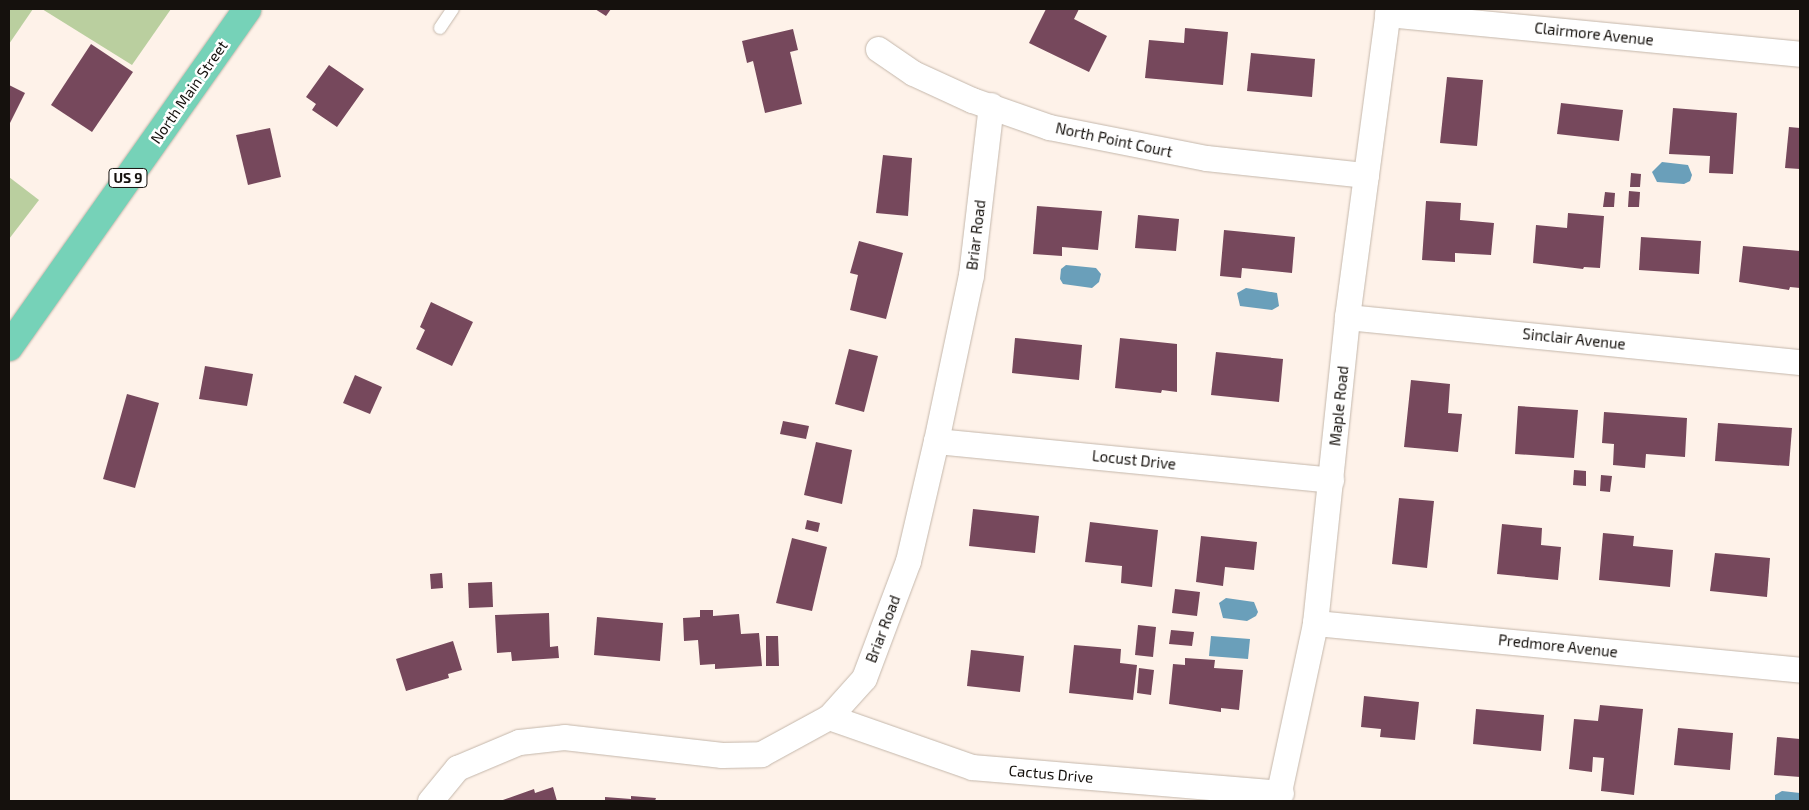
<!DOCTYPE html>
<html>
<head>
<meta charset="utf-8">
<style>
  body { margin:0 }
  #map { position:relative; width:1809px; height:810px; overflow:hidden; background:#fef2e9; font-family:"Exo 2",sans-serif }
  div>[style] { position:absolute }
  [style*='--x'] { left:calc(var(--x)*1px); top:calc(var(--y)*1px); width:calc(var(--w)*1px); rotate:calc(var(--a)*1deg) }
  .green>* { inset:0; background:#bacf9f }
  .water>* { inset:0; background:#6a9fba }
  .building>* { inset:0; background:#76485c }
  .roads { filter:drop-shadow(0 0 1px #c4b7ab) drop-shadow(0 0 1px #c4b7ab) }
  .service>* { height:12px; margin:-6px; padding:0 6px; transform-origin:6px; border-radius:6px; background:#fff }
  .minor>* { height:25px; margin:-12.5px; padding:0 12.5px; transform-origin:12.5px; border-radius:12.5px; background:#fff }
  .trunk>* { height:28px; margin:-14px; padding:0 14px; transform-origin:14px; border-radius:14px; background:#76d2b8 }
  span { translate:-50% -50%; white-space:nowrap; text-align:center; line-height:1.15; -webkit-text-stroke:5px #fff; paint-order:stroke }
  .shield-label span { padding:1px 4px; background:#fff; border:1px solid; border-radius:4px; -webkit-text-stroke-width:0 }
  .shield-label { font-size:14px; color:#15110d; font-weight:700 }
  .street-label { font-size:15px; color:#15110d }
  .frame { position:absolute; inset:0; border:10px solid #15110d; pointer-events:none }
</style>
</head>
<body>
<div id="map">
  <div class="green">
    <i style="clip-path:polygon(9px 9px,33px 9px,9px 44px)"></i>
    <i style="clip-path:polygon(42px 9px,171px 9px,132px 65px)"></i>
    <i style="clip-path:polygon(9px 177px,39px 200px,9px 239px)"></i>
  </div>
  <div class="water">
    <i style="clip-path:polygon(1662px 162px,1688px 165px,1692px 175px,1690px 181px,1684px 184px,1657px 182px,1652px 172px)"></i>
    <i style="clip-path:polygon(1066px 265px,1096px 268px,1101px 274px,1099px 282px,1092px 288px,1063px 284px,1060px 279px,1061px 269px)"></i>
    <i style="clip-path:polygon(1246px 288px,1277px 293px,1279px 306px,1272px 310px,1240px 306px,1237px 293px)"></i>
    <i style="clip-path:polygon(1226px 598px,1254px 602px,1258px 612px,1256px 616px,1247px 621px,1223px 618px,1219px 603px)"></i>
    <i style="clip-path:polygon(1211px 636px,1250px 639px,1248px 659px,1209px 656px)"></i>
    <i style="clip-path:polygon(1782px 791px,1800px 793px,1800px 801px,1775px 801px,1775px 795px)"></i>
  </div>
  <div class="building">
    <i style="clip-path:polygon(595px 9px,611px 9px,606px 16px)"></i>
    <i style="clip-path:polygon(1046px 9px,1079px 9px,1074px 19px,1107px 36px,1089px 72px,1029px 43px)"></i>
    <i style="clip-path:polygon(1185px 28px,1228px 32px,1223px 85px,1145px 78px,1149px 40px,1184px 43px)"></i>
    <i style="clip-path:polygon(793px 29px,798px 50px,790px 52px,802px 104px,765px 113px,753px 61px,747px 63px,742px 41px)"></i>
    <i style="clip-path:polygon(91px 44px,133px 72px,92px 132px,51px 105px)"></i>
    <i style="clip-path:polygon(1251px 53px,1315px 59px,1312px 97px,1247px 91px)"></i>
    <i style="clip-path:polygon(329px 65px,364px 89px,337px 127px,312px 110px,316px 104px,306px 97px)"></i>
    <i style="clip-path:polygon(1447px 77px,1483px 80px,1477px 146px,1440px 143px)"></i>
    <i style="clip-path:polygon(9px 85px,25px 93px,9px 125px)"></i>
    <i style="clip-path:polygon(1561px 103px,1623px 110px,1619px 141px,1557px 134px)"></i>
    <i style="clip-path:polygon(1673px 108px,1737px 113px,1733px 174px,1709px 173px,1710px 156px,1669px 154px)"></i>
    <i style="clip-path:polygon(1789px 127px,1800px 128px,1800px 169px,1785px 168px)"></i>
    <i style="clip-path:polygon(270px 128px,281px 177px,248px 185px,236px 135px)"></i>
    <i style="clip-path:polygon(883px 155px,912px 158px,908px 216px,876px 213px)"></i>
    <i style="clip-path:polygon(1631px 173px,1641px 174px,1640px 187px,1630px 187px)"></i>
    <i style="clip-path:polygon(1629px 191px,1640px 192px,1639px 207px,1628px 207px)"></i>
    <i style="clip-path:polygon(1605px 192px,1615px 193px,1614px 207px,1603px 207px)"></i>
    <i style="clip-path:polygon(1426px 201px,1461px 203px,1460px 220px,1494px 223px,1491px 255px,1455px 253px,1455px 262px,1422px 260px)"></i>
    <i style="clip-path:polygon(1037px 206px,1102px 211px,1098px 250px,1062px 247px,1062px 256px,1033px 254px)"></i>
    <i style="clip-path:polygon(1568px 213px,1604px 216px,1600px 268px,1584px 267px,1583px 269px,1533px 263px,1536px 225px,1567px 228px)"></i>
    <i style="clip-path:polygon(1138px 215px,1179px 219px,1176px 251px,1135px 248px)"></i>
    <i style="clip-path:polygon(1224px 230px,1295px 237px,1292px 273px,1242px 268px,1241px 278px,1220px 276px)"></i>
    <i style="clip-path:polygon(1641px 237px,1701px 241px,1699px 274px,1639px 270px)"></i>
    <i style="clip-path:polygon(859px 241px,903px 253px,886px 319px,850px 310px,858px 275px,850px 273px)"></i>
    <i style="clip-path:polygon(1743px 246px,1800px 251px,1800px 288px,1790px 287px,1789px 290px,1739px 282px)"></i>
    <i style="clip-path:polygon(431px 302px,473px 322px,452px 366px,416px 349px,425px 330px,420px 327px)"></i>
    <i style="clip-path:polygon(1015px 338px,1082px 345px,1079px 380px,1012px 373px)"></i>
    <i style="clip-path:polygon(1120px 338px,1177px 344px,1177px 392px,1162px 390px,1161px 393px,1115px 388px)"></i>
    <i style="clip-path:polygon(849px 349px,878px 356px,864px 412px,835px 404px)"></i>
    <i style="clip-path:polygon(1216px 352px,1283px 359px,1279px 402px,1211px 395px)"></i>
    <i style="clip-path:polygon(205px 366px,253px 374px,247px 406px,199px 399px)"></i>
    <i style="clip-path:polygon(355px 375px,382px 387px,370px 414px,343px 403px)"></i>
    <i style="clip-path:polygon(1411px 380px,1450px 384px,1448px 413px,1462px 414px,1458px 452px,1404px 447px)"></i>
    <i style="clip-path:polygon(127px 394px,159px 403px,135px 488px,103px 479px)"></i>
    <i style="clip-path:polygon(1518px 406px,1578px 410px,1574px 458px,1515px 454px)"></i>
    <i style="clip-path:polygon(1604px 412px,1687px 418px,1685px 457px,1646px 454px,1645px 468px,1613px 465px,1614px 444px,1602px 443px)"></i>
    <i style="clip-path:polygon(783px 421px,809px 426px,806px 439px,780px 434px)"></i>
    <i style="clip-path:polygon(1718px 423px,1792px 428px,1789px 466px,1715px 461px)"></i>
    <i style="clip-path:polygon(816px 442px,852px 450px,842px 504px,804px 495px)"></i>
    <i style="clip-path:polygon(1574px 470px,1586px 471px,1586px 486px,1573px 485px)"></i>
    <i style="clip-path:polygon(1601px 475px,1612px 476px,1610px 492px,1600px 491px)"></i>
    <i style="clip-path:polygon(1399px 498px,1434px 501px,1427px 568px,1392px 564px)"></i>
    <i style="clip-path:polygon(973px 509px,1039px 516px,1035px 553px,969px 546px)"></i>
    <i style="clip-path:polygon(807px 520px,820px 523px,818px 532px,805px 529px)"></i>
    <i style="clip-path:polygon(1090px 522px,1158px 530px,1152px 587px,1121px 583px,1122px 566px,1085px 562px)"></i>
    <i style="clip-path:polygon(1502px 524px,1542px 528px,1541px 545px,1561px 547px,1558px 580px,1497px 574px)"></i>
    <i style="clip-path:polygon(1603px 533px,1634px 536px,1633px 546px,1673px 550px,1670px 587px,1599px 580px)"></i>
    <i style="clip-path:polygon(1201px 536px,1257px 542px,1254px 570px,1225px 567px,1223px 586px,1196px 582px)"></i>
    <i style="clip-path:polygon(792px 538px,827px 547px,812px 611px,776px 603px)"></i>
    <i style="clip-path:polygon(1715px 553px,1770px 558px,1767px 597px,1710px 591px)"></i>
    <i style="clip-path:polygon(442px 573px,443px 588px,431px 589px,430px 574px)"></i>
    <i style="clip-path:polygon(492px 582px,493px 607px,469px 608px,468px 583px)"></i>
    <i style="clip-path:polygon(1175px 589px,1200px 592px,1197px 616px,1172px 613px)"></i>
    <i style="clip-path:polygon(700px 610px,713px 610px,713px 616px,739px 614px,741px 634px,759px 633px,762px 666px,715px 669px,715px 664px,700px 665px,698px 640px,684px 641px,683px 618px,700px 617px)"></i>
    <i style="clip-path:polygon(549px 613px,550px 647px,558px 646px,559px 658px,512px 661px,511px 652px,497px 653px,495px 615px)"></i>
    <i style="clip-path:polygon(597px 617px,663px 623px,660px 661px,594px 655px)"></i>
    <i style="clip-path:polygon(1138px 625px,1156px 627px,1153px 657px,1135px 655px)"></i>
    <i style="clip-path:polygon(1171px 630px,1194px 632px,1192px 646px,1169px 644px)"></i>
    <i style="clip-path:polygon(766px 636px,778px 636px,779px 666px,766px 666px)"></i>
    <i style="clip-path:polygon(453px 641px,462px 670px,448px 674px,449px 678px,406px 691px,396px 659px)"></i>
    <i style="clip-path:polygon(1074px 645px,1121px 649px,1120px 663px,1137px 665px,1133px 700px,1069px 693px)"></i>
    <i style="clip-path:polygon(971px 650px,1024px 656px,1020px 692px,967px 686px)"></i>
    <i style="clip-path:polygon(1185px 658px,1215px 660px,1214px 668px,1243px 670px,1239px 710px,1221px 708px,1221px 712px,1169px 704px,1173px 664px,1185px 665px)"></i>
    <i style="clip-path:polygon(1139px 668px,1154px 670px,1151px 695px,1137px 693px)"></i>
    <i style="clip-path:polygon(1364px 696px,1419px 702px,1415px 740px,1380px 737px,1381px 729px,1361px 727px)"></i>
    <i style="clip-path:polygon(1600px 705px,1643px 709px,1634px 795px,1601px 791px,1604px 758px,1593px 757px,1592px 772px,1569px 769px,1574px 719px,1598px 721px)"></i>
    <i style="clip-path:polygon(1476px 709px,1544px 715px,1541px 751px,1473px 744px)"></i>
    <i style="clip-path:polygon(1678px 728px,1733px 733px,1730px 770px,1674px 765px)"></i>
    <i style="clip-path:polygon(1777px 737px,1800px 739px,1800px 777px,1774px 775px)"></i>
    <i style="clip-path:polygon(553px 787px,557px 801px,500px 801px,534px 789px,535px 793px)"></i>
    <i style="clip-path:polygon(631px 796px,656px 798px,655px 801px,605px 801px,605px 797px,631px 799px)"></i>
  </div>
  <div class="roads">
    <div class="service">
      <i style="--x:440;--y:28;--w:23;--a:-56"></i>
    </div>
    <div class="minor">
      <i style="--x:1387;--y:14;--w:415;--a:5.5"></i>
      <i style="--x:878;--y:49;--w:42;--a:34.4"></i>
      <i style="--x:913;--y:73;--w:65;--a:24.6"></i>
      <i style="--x:972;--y:100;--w:82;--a:19.3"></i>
      <i style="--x:1049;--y:127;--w:160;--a:11.2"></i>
      <i style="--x:1206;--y:158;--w:161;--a:6.1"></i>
      <i style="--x:1347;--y:317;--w:455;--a:5.7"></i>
      <i style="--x:936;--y:441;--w:397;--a:5.6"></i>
      <i style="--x:1315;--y:623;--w:487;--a:5.5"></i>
      <i style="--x:829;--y:717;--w:151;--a:19.3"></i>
      <i style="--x:972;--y:767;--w:310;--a:4.8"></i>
      <i style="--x:430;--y:801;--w:43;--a:-50.7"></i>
      <i style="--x:457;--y:768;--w:67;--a:-22.8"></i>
      <i style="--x:519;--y:742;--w:45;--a:-6.3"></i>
      <i style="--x:564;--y:737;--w:159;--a:6.5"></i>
      <i style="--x:722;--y:755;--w:39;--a:-1"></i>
      <i style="--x:761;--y:754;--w:77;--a:-28.6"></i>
      <i style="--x:829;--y:717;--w:52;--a:-48.1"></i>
      <i style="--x:864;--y:678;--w:125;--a:-69.4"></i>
      <i style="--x:908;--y:561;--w:123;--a:-76.9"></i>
      <i style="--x:936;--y:441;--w:170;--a:-78.1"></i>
      <i style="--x:971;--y:275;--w:171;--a:-83.3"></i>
      <i style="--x:1277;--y:801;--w:182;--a:-77.9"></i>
      <i style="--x:1315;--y:623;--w:308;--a:-84"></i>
      <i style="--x:1347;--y:317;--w:311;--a:-82.4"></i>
    </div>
    <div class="trunk">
      <i style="--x:9;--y:347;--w:413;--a:-54.8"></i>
    </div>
  </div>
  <div class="shield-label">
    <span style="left:128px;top:178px">US 9</span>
  </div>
  <div class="street-label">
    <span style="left:1594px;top:34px;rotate:6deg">Clairmore Avenue</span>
    <span style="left:189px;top:92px;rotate:-55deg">North Main Street</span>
    <span style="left:1114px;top:140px;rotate:12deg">North Point Court</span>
    <span style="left:976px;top:235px;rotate:-83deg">Briar Road</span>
    <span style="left:1574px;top:339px;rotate:6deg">Sinclair Avenue</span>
    <span style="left:1339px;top:406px;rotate:-84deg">Maple Road</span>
    <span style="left:1134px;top:460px;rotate:6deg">Locust Drive</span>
    <span style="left:883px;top:629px;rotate:-69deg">Briar Road</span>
    <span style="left:1558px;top:646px;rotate:6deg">Predmore Avenue</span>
    <span style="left:1051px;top:774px;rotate:5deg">Cactus Drive</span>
  </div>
  <div class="frame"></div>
</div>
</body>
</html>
